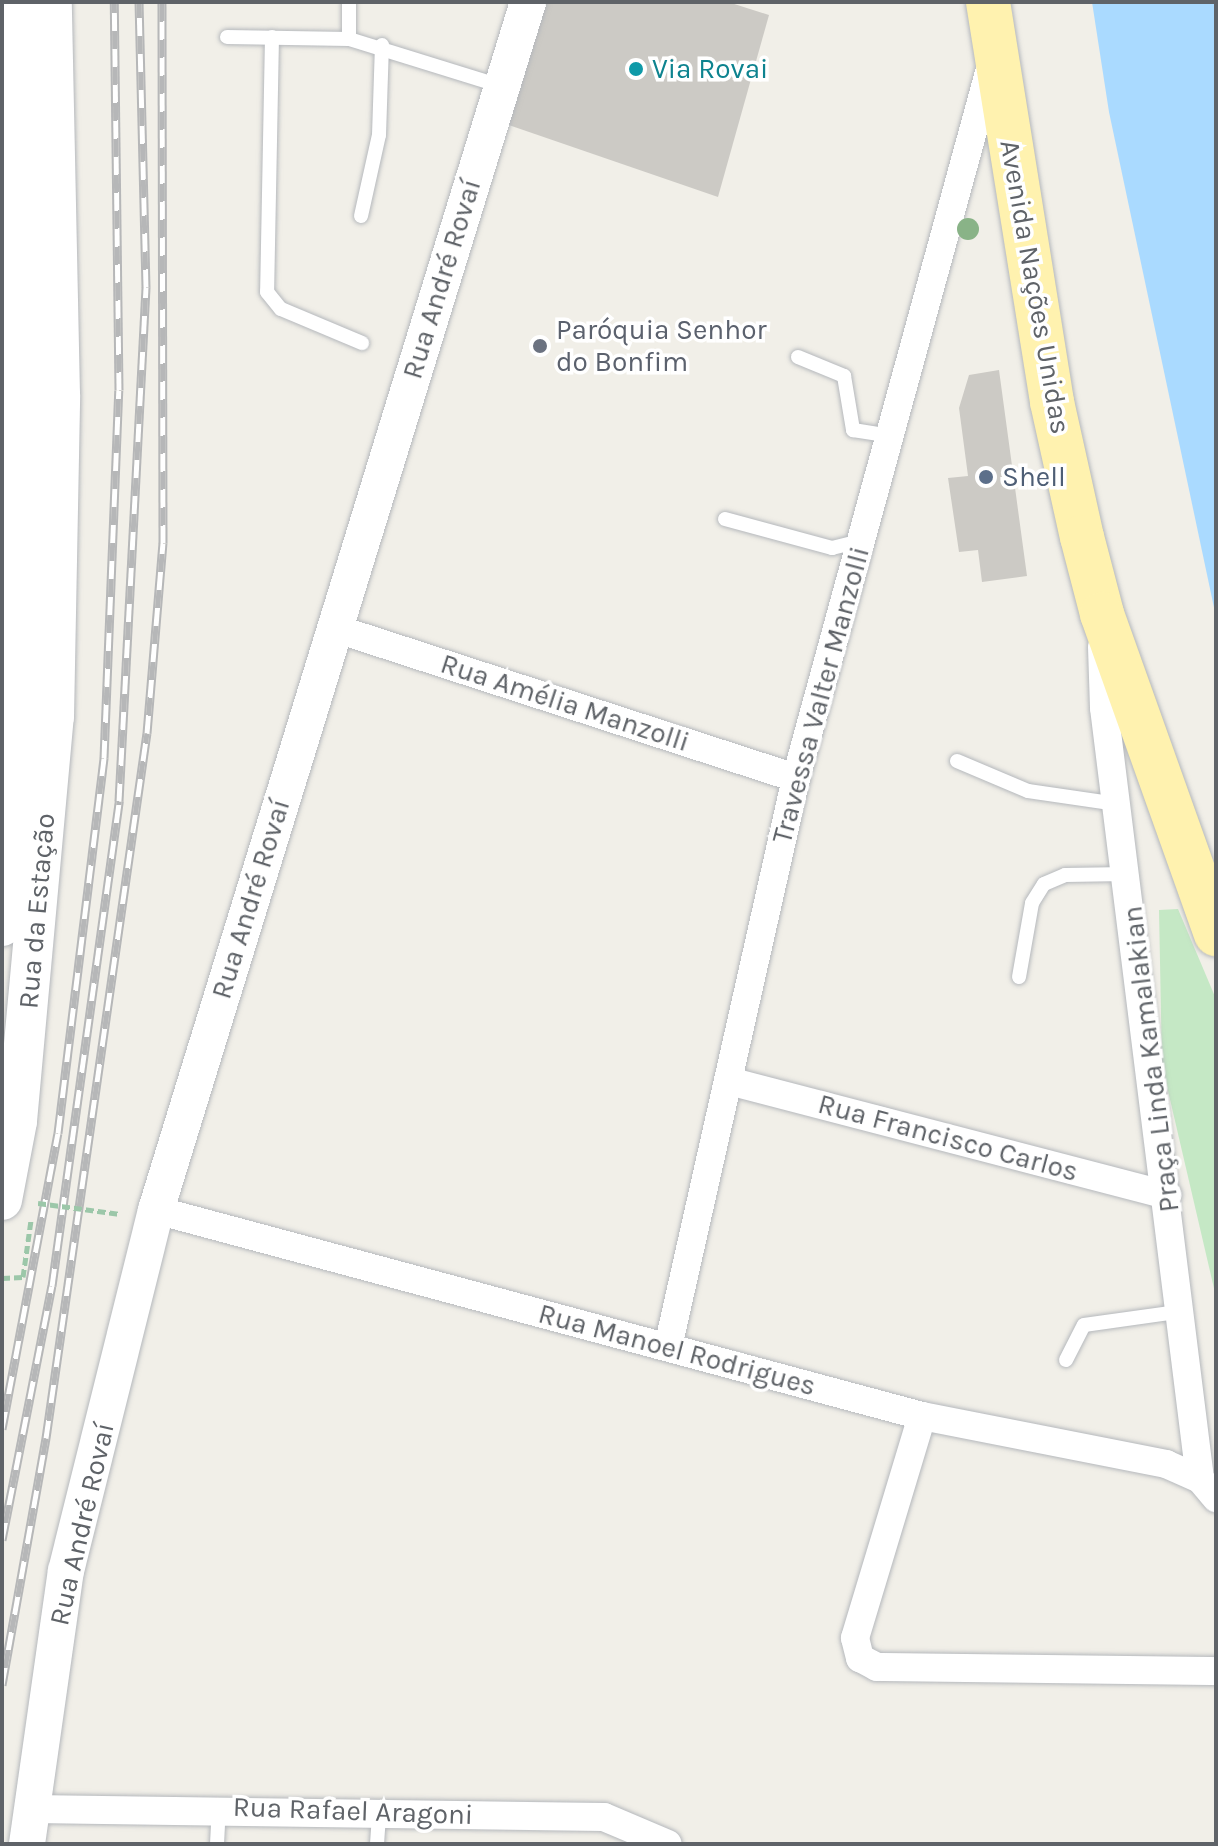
<!DOCTYPE html>
<html>
<head>
<meta charset="utf-8">
<style>
  body { margin:0 }
  #map { position:relative; width:1218px; height:1846px; overflow:hidden; background:#f1efe8; font-family:Karla,sans-serif }
  div>[style] { position:absolute }
  [style*='--x'] { left:calc(var(--x)*1px); top:calc(var(--y)*1px); width:calc(var(--w)*1px); rotate:calc(var(--a)*1deg) }
  .green>* { inset:0; background:#c5e8c5 }
  .water>* { inset:0; background:#aadaff }
  .building>* { inset:0; background:#cccac5 }
  .path>* { height:5px; margin-top:-2.5px; transform-origin:0; background:repeating-linear-gradient(90deg,#9cc7a9 0 8px,transparent 0 12px) }
  .roads { filter:drop-shadow(0 0 2px #b5b8bc) drop-shadow(0 0 2px #b5b8bc) }
  .service>* { height:14px; margin:-7px; padding:0 7px; transform-origin:7px; border-radius:7px; background:#fff }
  .minor>* { height:28px; margin:-14px; padding:0 14px; transform-origin:14px; border-radius:14px; background:#fff }
  .tertiary>* { height:36px; margin:-18px; padding:0 18px; transform-origin:18px; border-radius:18px; background:#fff }
  .secondary>* { height:40px; margin:-20px; padding:0 20px; transform-origin:20px; border-radius:20px; background:#fff }
  .primary>* { height:44px; margin:-22px; padding:0 22px; transform-origin:22px; border-radius:22px; background:#fff2af }
  .rail>* { height:9px; margin-top:-4.5px; transform-origin:0; background:repeating-linear-gradient(90deg,#fff 0 18px,#b6b7b8 0 36px); box-sizing:border-box; border-block:2px solid #b6b7b8 }
  .path-bridge>* { height:5px; margin-top:-2.5px; transform-origin:0; background:repeating-linear-gradient(90deg,#9cc7a9 0 8px,transparent 0 12px) }
  .trees>* { width:22px; height:22px; margin:-11px; border-radius:50%; background:#89b387 }
  .dots>* { width:22px; height:22px; translate:-50% -50%; box-sizing:border-box; border:4px solid #fff; border-radius:50% }
  span { translate:-50% -50%; white-space:nowrap; text-align:center; line-height:1.15; -webkit-text-stroke:7px #fff; paint-order:stroke }
  .culture-label { font-size:28px; color:#0d838f }
  .left { translate:0 -50%; text-align:left }
  .street-label { font-size:28px; color:#5f6368 }
  .worship-label { font-size:28px; color:#5b616d }
  .service-label { font-size:28px; color:#4e5e75 }
  .frame { position:absolute; inset:0; border:4px solid #5f6368; pointer-events:none }
</style>
</head>
<body>
<div id="map">
  <div class="green">
    <i style="clip-path:polygon(1178px 909px,1216px 999px,1216px 1297px,1162px 1065px,1159px 910px)"></i>
  </div>
  <div class="water">
    <i style="clip-path:polygon(1092px 2px,1216px 2px,1216px 617px,1109px 112px)"></i>
  </div>
  <div class="building">
    <i style="clip-path:polygon(538px 2px,728px 2px,769px 15px,718px 197px,500px 122px)"></i>
    <i style="clip-path:polygon(999px 370px,1027px 576px,982px 582px,978px 550px,959px 552px,948px 478px,968px 476px,959px 408px,969px 375px)"></i>
  </div>
  <div class="path">
    <i style="--x:2;--y:1278;--w:21;--a:-3"></i>
    <i style="--x:23;--y:1277;--w:58;--a:-82"></i>
  </div>
  <div class="roads">
    <div class="service">
      <i style="--x:349;--y:2;--w:37;--a:90"></i>
      <i style="--x:227;--y:37;--w:122;--a:0.9"></i>
      <i style="--x:349;--y:39;--w:159;--a:17.2"></i>
      <i style="--x:272;--y:37;--w:255;--a:91.1"></i>
      <i style="--x:267;--y:292;--w:22;--a:51"></i>
      <i style="--x:281;--y:309;--w:88;--a:22.8"></i>
      <i style="--x:361;--y:216;--w:83;--a:-77.5"></i>
      <i style="--x:379;--y:135;--w:90;--a:-88.1"></i>
      <i style="--x:798;--y:357;--w:50;--a:22.4"></i>
      <i style="--x:844;--y:376;--w:55;--a:80.5"></i>
      <i style="--x:853;--y:430;--w:38;--a:9"></i>
      <i style="--x:725;--y:519;--w:111;--a:15.2"></i>
      <i style="--x:832;--y:548;--w:30;--a:-14"></i>
      <i style="--x:957;--y:761;--w:77;--a:22.9"></i>
      <i style="--x:1028;--y:791;--w:90;--a:8.3"></i>
      <i style="--x:1019;--y:977;--w:75;--a:-80"></i>
      <i style="--x:1032;--y:903;--w:22;--a:-58"></i>
      <i style="--x:1044;--y:884;--w:23;--a:-23"></i>
      <i style="--x:1065;--y:875;--w:62;--a:-0.9"></i>
      <i style="--x:1066;--y:1360;--w:39;--a:-63"></i>
      <i style="--x:1084;--y:1325;--w:100;--a:-8"></i>
      <i style="--x:217;--y:1844;--w:36;--a:-87"></i>
      <i style="--x:377;--y:1844;--w:32;--a:-86"></i>
    </div>
    <div class="minor">
      <i style="--x:334;--y:628;--w:486;--a:18"></i>
      <i style="--x:1102;--y:647;--w:61;--a:88.1"></i>
      <i style="--x:1104;--y:708;--w:777;--a:82.9"></i>
      <i style="--x:1200;--y:1479;--w:25;--a:50"></i>
      <i style="--x:729;--y:1081;--w:453;--a:14.6"></i>
      <i style="--x:156;--y:1210;--w:793;--a:15.05"></i>
      <i style="--x:922;--y:1416;--w:249;--a:11.1"></i>
      <i style="--x:1166;--y:1464;--w:37;--a:24"></i>
      <i style="--x:668;--y:1347;--w:583;--a:-77.32"></i>
      <i style="--x:796;--y:778;--w:739;--a:-74.7"></i>
      <i style="--x:922;--y:1416;--w:232;--a:106.8"></i>
      <i style="--x:855;--y:1638;--w:21;--a:76"></i>
      <i style="--x:860;--y:1658;--w:19;--a:28"></i>
      <i style="--x:877;--y:1667;--w:339;--a:0.7"></i>
      <i style="--x:32;--y:1809;--w:572;--a:0.8"></i>
      <i style="--x:604;--y:1817;--w:69;--a:22.9"></i>
    </div>
    <div class="tertiary">
      <i style="--x:27;--y:1844;--w:276;--a:-81.9"></i>
      <i style="--x:66;--y:1571;--w:372;--a:-76"></i>
      <i style="--x:156;--y:1210;--w:1264;--a:-72.88"></i>
    </div>
    <div class="secondary">
      <i style="--x:2;--y:926;--w:331;--a:-86.5"></i>
      <i style="--x:22;--y:596;--w:594;--a:-90.29"></i>
      <i style="--x:2;--y:1200;--w:80;--a:-79.2"></i>
      <i style="--x:17;--y:1121;--w:406;--a:-84.8"></i>
      <i style="--x:54;--y:717;--w:322;--a:-88.9"></i>
      <i style="--x:60;--y:395;--w:393;--a:-91.2"></i>
    </div>
    <div class="primary">
      <i style="--x:988;--y:2;--w:405;--a:80.9"></i>
      <i style="--x:1052;--y:402;--w:138;--a:77.5"></i>
      <i style="--x:1082;--y:537;--w:80;--a:75.4"></i>
      <i style="--x:1102;--y:614;--w:340;--a:70.4"></i>
    </div>
  </div>
  <div class="rail">
    <i style="--x:2;--y:1429;--w:301;--a:-79.3"></i>
    <i style="--x:58;--y:1133;--w:378;--a:-83"></i>
    <i style="--x:104;--y:758;--w:368;--a:-87.7"></i>
    <i style="--x:119;--y:390;--w:388;--a:-90.7"></i>
    <i style="--x:2;--y:1540;--w:259;--a:-78.9"></i>
    <i style="--x:52;--y:1286;--w:490;--a:-82.1"></i>
    <i style="--x:119;--y:801;--w:515;--a:-86.99"></i>
    <i style="--x:146;--y:287;--w:285;--a:-91.4"></i>
    <i style="--x:2;--y:1685;--w:251;--a:-79.9"></i>
    <i style="--x:46;--y:1438;--w:712;--a:-81.85"></i>
    <i style="--x:147;--y:733;--w:191;--a:-85.2"></i>
    <i style="--x:163;--y:543;--w:541;--a:-90.11"></i>
  </div>
  <div class="path-bridge">
    <i style="--x:38;--y:1203;--w:83;--a:7.6"></i>
  </div>
  <div class="trees">
    <i style="left:968px;top:229px"></i>
  </div>
  <div class="dots">
    <i style="left:636px;top:69px;background:#0f9aa8"></i>
    <i style="left:540px;top:346px;background:#6b7280"></i>
    <i style="left:986px;top:477px;background:#5c6f8a"></i>
  </div>
  <div class="culture-label">
    <span class="left" style="left:652px;top:69px">Via Rovai</span>
  </div>
  <div class="street-label">
    <span style="left:442px;top:279px;rotate:-73deg">Rua André Rovaí</span>
    <span style="left:1035px;top:287px;rotate:80deg">Avenida Nações Unidas</span>
    <span style="left:821px;top:695px;rotate:-75deg">Travessa Valter Manzolli</span>
    <span style="left:565px;top:703px;rotate:18deg">Rua Amélia Manzolli</span>
    <span style="left:251px;top:899px;rotate:-73deg">Rua André Rovaí</span>
    <span style="left:37px;top:911px;rotate:-85deg">Rua da Estação</span>
    <span style="left:1151px;top:1059px;rotate:-97deg">Praça Linda Kamalakian</span>
    <span style="left:948px;top:1138px;rotate:15deg">Rua Francisco Carlos</span>
    <span style="left:677px;top:1350px;rotate:15deg">Rua Manoel Rodrigues</span>
    <span style="left:82px;top:1524px;rotate:-77deg">Rua André Rovaí</span>
    <span style="left:353px;top:1811px;rotate:2deg">Rua Rafael Aragoni</span>
  </div>
  <div class="worship-label">
    <span class="left" style="left:556px;top:346px">Paróquia Senhor<br>do Bonfim</span>
  </div>
  <div class="service-label">
    <span class="left" style="left:1002px;top:477px">Shell</span>
  </div>
  <div class="frame"></div>
</div>
</body>
</html>
